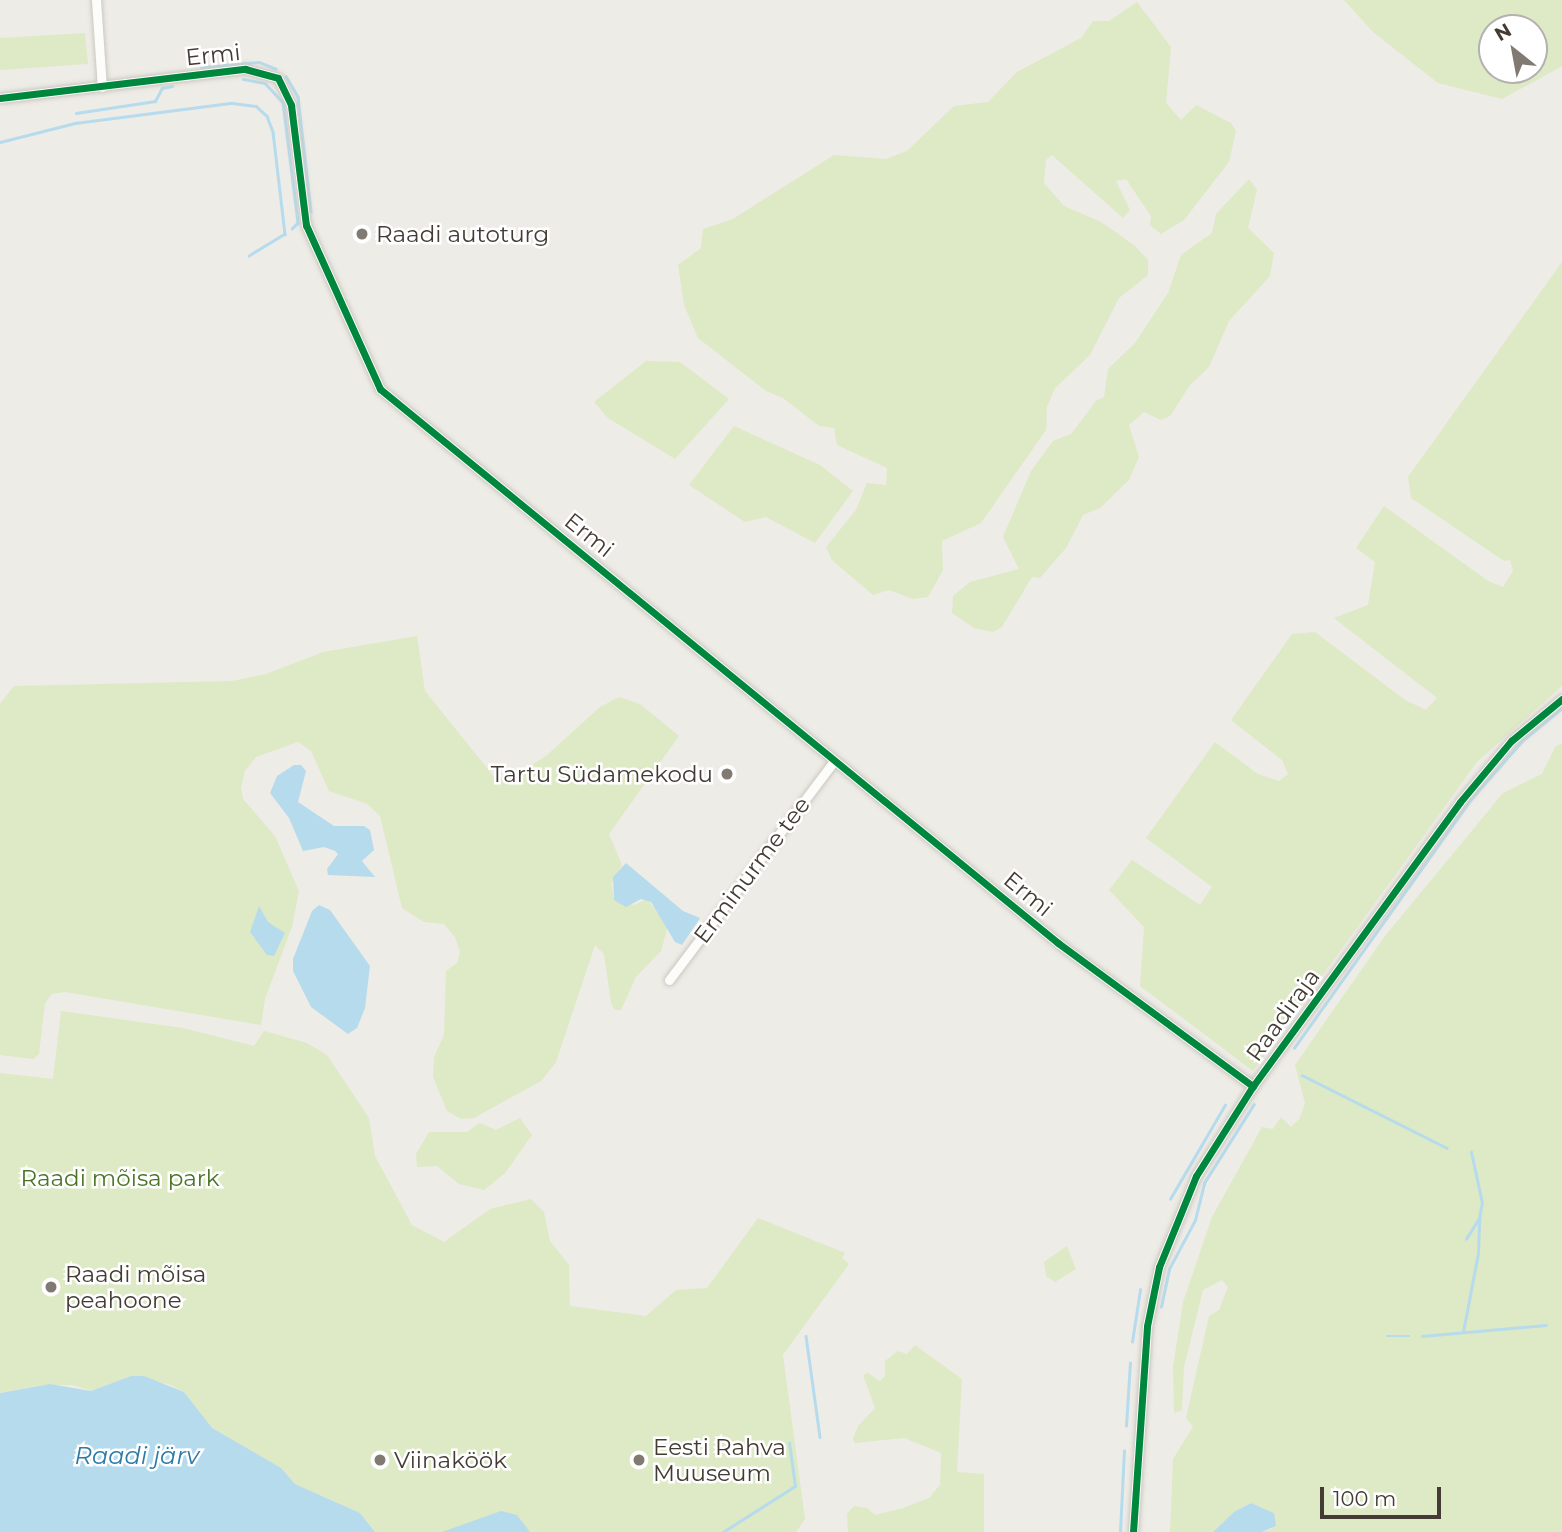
<!DOCTYPE html>
<html>
<head>
<meta charset="utf-8">
<style>
  body { margin:0 }
  #map { position:relative; width:1562px; height:1532px; overflow:hidden; background:#eeece6; font-family:Montserrat,sans-serif }
  div>[style] { position:absolute }
  [style*='--x'] { left:calc(var(--x)*1px); top:calc(var(--y)*1px); width:calc(var(--w)*1px); rotate:calc(var(--a)*1deg) }
  .green>* { inset:0; background:#dee9c6 }
  .water>* { inset:0; background:#b6dbed }
  .stream>* { height:2.5px; margin:-1.25px; padding:0 1.25px; transform-origin:1.25px; border-radius:1.25px; background:#b6dbed }
  .roads { filter:drop-shadow(0 0 2px #cbc8c2) drop-shadow(0 0 2px #cbc8c2) }
  .minor>* { height:9px; margin:-4.5px; padding:0 4.5px; transform-origin:4.5px; border-radius:4.5px; background:#fcfcfb }
  .cycleway>* { height:7px; margin:-3.5px; padding:0 3.5px; transform-origin:3.5px; border-radius:3.5px; background:#00873e }
  .dots>* { width:19px; height:19px; translate:-50% -50%; box-sizing:border-box; border:4px solid #fff; border-radius:50% }
  span { translate:-50% -50%; white-space:nowrap; text-align:center; line-height:1.15; -webkit-text-stroke:5px #fff; paint-order:stroke }
  .street-label { font-size:23px; color:#443c34 }
  .poi-label { font-size:23px; color:#443c34 }
  .left { translate:0 -50%; text-align:left }
  .right { translate:-100% -50%; text-align:right }
  .park-label { font-size:23px; color:#4a7527 }
  .water-label { font-size:24px; color:#2c7aa7; font-style:italic }
  .north { position:absolute; left:1478px; top:14px; width:70px; height:70px; box-sizing:border-box; background:#fff; border:2px solid #b4b1ae; border-radius:50%; rotate:329deg; font-size:19px; font-weight:700; line-height:28px; text-align:center; color:#443c34 }
  .north::after { content:''; display:block; margin:auto; width:24px; height:32px; background:#807a72; clip-path:polygon(50% 0,100% 100%,50% 72%,0 100%) }
  .scale { position:absolute; left:1320px; top:1487px; width:121px; height:32px; box-sizing:border-box; border:4px solid #443c34; border-top:0; padding-left:9px; font-size:21px; line-height:24px; white-space:nowrap; color:#443c34; -webkit-text-stroke:5px #fff; paint-order:stroke }
</style>
</head>
<body>
<div id="map">
  <div class="green">
    <i style="clip-path:polygon(evenodd,1344px 0,1562px 0,1562px 66px,1502px 99px,1438px 83px,1373px 32px,1344px 0,1492px 28px,1534px 28px,1534px 70px,1492px 70px,1492px 28px)"></i>
    <i style="clip-path:polygon(1137px 2px,1171px 47px,1166px 103px,1181px 120px,1196px 105px,1231px 123px,1236px 131px,1229px 162px,1184px 220px,1161px 234px,1150px 225px,1151px 216px,1126px 179px,1116px 181px,1130px 210px,1123px 218px,1052px 155px,1046px 160px,1044px 183px,1064px 206px,1101px 222px,1134px 245px,1148px 260px,1148px 275px,1119px 298px,1090px 355px,1055px 388px,1047px 407px,1046px 430px,981px 523px,942px 541px,943px 570px,928px 597px,913px 599px,889px 590px,873px 595px,832px 560px,826px 547px,856px 510px,867px 483px,886px 485px,887px 468px,837px 445px,834px 428px,819px 426px,783px 398px,766px 391px,698px 338px,684px 305px,678px 265px,701px 248px,703px 229px,733px 219px,834px 155px,886px 159px,907px 151px,954px 106px,988px 102px,1017px 72px,1081px 38px,1093px 21px,1109px 21px)"></i>
    <i style="clip-path:polygon(85px 33px,88px 64px,0 70px,0 38px)"></i>
    <i style="clip-path:polygon(1249px 179px,1257px 190px,1248px 228px,1274px 253px,1270px 276px,1229px 321px,1209px 367px,1190px 385px,1170px 416px,1161px 420px,1144px 412px,1129px 425px,1139px 457px,1129px 480px,1100px 508px,1083px 515px,1066px 548px,1040px 578px,1032px 577px,1002px 627px,993px 632px,974px 628px,952px 613px,953px 596px,970px 582px,1019px 569px,1003px 537px,1031px 471px,1053px 441px,1071px 434px,1096px 401px,1104px 397px,1108px 369px,1135px 343px,1168px 293px,1181px 255px,1212px 233px,1216px 214px)"></i>
    <i style="clip-path:polygon(1562px 262px,1562px 686px,1477px 762px,1253px 1071px,1140px 986px,1144px 927px,1109px 890px,1132px 860px,1200px 905px,1212px 887px,1146px 838px,1215px 742px,1258px 774px,1279px 781px,1288px 774px,1282px 760px,1231px 720px,1292px 634px,1315px 632px,1405px 700px,1426px 710px,1437px 698px,1334px 618px,1368px 605px,1375px 562px,1356px 548px,1384px 506px,1488px 581px,1503px 587px,1513px 571px,1510px 560px,1504px 561px,1411px 498px,1408px 477px)"></i>
    <i style="clip-path:polygon(646px 361px,680px 362px,729px 399px,675px 459px,608px 418px,594px 402px)"></i>
    <i style="clip-path:polygon(734px 426px,820px 465px,853px 491px,815px 543px,766px 517px,745px 522px,689px 485px)"></i>
    <i style="clip-path:polygon(417px 636px,425px 691px,495px 778px,515px 775px,546px 756px,600px 707px,619px 697px,640px 704px,679px 736px,609px 834px,622px 865px,611px 884px,614px 900px,634px 905px,647px 899px,668px 926px,661px 951px,636px 977px,621px 1010px,615px 1010px,611px 1003px,604px 954px,595px 945px,556px 1062px,541px 1081px,474px 1118px,461px 1119px,447px 1111px,433px 1077px,434px 1057px,444px 1035px,446px 971px,457px 963px,460px 952px,455px 937px,444px 924px,424px 922px,402px 908px,380px 816px,367px 804px,329px 791px,311px 751px,298px 742px,256px 757px,245px 771px,241px 787px,243px 799px,275px 836px,299px 891px,292px 927px,265px 999px,261px 1025px,65px 992px,52px 994px,45px 1003px,39px 1054px,33px 1059px,0 1055px,0 704px,14px 686px,232px 681px,266px 674px,323px 652px)"></i>
    <i style="clip-path:polygon(1562px 743px,1562px 1532px,1262px 1532px,1272px 1529px,1274px 1513px,1251px 1503px,1234px 1512px,1213px 1532px,1170px 1532px,1173px 1459px,1193px 1427px,1186px 1418px,1209px 1316px,1219px 1310px,1228px 1287px,1222px 1280px,1203px 1290px,1184px 1367px,1182px 1410px,1174px 1413px,1173px 1367px,1183px 1302px,1212px 1217px,1262px 1127px,1273px 1129px,1281px 1117px,1291px 1127px,1300px 1118px,1305px 1103px,1295px 1065px,1385px 936px,1503px 793px,1542px 774px,1555px 747px)"></i>
    <i style="clip-path:polygon(61px 1011px,183px 1028px,254px 1046px,264px 1031px,307px 1043px,327px 1055px,369px 1118px,375px 1156px,412px 1225px,444px 1242px,490px 1209px,531px 1199px,544px 1212px,550px 1241px,569px 1265px,570px 1306px,646px 1316px,676px 1290px,707px 1288px,758px 1218px,845px 1253px,842px 1258px,849px 1264px,783px 1355px,805px 1519px,796px 1532px,375px 1532px,360px 1513px,295px 1484px,281px 1468px,212px 1429px,184px 1392px,171px 1385px,131px 1376px,91px 1391px,73px 1385px,41px 1385px,0 1393px,0 1073px,53px 1079px)"></i>
    <i style="clip-path:polygon(520px 1118px,532px 1135px,505px 1173px,484px 1190px,459px 1184px,437px 1166px,417px 1167px,416px 1154px,429px 1132px,467px 1132px,480px 1123px,496px 1130px)"></i>
    <i style="clip-path:polygon(1067px 1246px,1076px 1269px,1055px 1282px,1046px 1276px,1044px 1262px)"></i>
    <i style="clip-path:polygon(915px 1345px,962px 1379px,957px 1472px,984px 1474px,984px 1532px,848px 1532px,847px 1514px,854px 1506px,867px 1508px,875px 1515px,903px 1508px,929px 1498px,940px 1485px,941px 1453px,904px 1438px,855px 1443px,853px 1439px,858px 1426px,875px 1408px,863px 1375px,868px 1373px,880px 1381px,885px 1376px,885px 1361px,898px 1351px,907px 1354px)"></i>
  </div>
  <div class="water">
    <i style="clip-path:polygon(294px 765px,301px 765px,306px 771px,298px 802px,334px 826px,364px 826px,370px 830px,374px 850px,362px 861px,375px 877px,328px 875px,327px 869px,338px 854px,335px 851px,324px 847px,303px 851px,289px 818px,270px 793px,277px 776px)"></i>
    <i style="clip-path:polygon(626px 863px,683px 911px,700px 918px,682px 945px,675px 942px,651px 902px,641px 899px,626px 907px,614px 900px,613px 877px)"></i>
    <i style="clip-path:polygon(319px 905px,330px 910px,370px 966px,365px 1008px,357px 1028px,348px 1034px,311px 1007px,293px 971px,293px 959px,312px 911px)"></i>
    <i style="clip-path:polygon(259px 906px,268px 922px,285px 933px,274px 956px,267px 955px,250px 932px)"></i>
    <i style="clip-path:polygon(131px 1376px,144px 1376px,184px 1392px,212px 1428px,281px 1468px,295px 1484px,360px 1513px,375px 1532px,0 1532px,0 1393px,50px 1384px,91px 1391px)"></i>
    <i style="clip-path:polygon(1251px 1503px,1274px 1513px,1276px 1526px,1262px 1532px,1213px 1532px,1234px 1512px)"></i>
    <i style="clip-path:polygon(501px 1511px,517px 1515px,530px 1532px,442px 1532px)"></i>
  </div>
  <div class="stream">
    <i style="--x:201;--y:67;--w:58;--a:-4.9"></i>
    <i style="--x:259;--y:62;--w:18;--a:22"></i>
    <i style="--x:286;--y:76;--w:24;--a:60"></i>
    <i style="--x:298;--y:97;--w:115;--a:83.5"></i>
    <i style="--x:243;--y:79;--w:22;--a:10"></i>
    <i style="--x:265;--y:83;--w:26;--a:47"></i>
    <i style="--x:283;--y:102;--w:122;--a:82.9"></i>
    <i style="--x:298;--y:223;--w:8;--a:135"></i>
    <i style="--x:76;--y:113;--w:80;--a:-8.6"></i>
    <i style="--x:155;--y:101;--w:15;--a:-62"></i>
    <i style="--x:162;--y:88;--w:10;--a:-11"></i>
    <i style="--x:0;--y:142;--w:77;--a:-14.2"></i>
    <i style="--x:75;--y:123;--w:158;--a:-7.3"></i>
    <i style="--x:232;--y:103;--w:24;--a:7"></i>
    <i style="--x:256;--y:106;--w:15;--a:42"></i>
    <i style="--x:267;--y:116;--w:17;--a:69"></i>
    <i style="--x:273;--y:132;--w:103;--a:83.3"></i>
    <i style="--x:285;--y:234;--w:42;--a:148.6"></i>
    <i style="--x:1294;--y:1048;--w:305;--a:-54.6"></i>
    <i style="--x:1471;--y:799;--w:77;--a:-48.7"></i>
    <i style="--x:1522;--y:741;--w:52;--a:-39.5"></i>
    <i style="--x:1302;--y:1075;--w:162;--a:26.7"></i>
    <i style="--x:1170;--y:1199;--w:109;--a:-59.7"></i>
    <i style="--x:1466;--y:1239;--w:25;--a:-58"></i>
    <i style="--x:1479;--y:1218;--w:15;--a:-79"></i>
    <i style="--x:1482;--y:1203;--w:52;--a:-102.2"></i>
    <i style="--x:1161;--y:1307;--w:39;--a:-78"></i>
    <i style="--x:1169;--y:1269;--w:55;--a:-62"></i>
    <i style="--x:1195;--y:1220;--w:38;--a:-76"></i>
    <i style="--x:1204;--y:1183;--w:93;--a:-57.7"></i>
    <i style="--x:1463;--y:1332;--w:80;--a:-79.2"></i>
    <i style="--x:1478;--y:1253;--w:35;--a:-88"></i>
    <i style="--x:806;--y:1336;--w:102;--a:82.1"></i>
    <i style="--x:1387;--y:1336;--w:22;--a:0"></i>
    <i style="--x:1422;--y:1336;--w:124;--a:-5.1"></i>
    <i style="--x:1132;--y:1342;--w:53;--a:-81.3"></i>
    <i style="--x:1126;--y:1426;--w:63;--a:-86.4"></i>
    <i style="--x:723;--y:1532;--w:85;--a:-32.6"></i>
    <i style="--x:795;--y:1486;--w:43;--a:-97.9"></i>
    <i style="--x:1120;--y:1532;--w:81;--a:-87.2"></i>
  </div>
  <div class="roads">
    <div class="minor">
      <i style="--x:96;--y:0;--w:87;--a:86.1"></i>
      <i style="--x:0;--y:98;--w:247;--a:-6.8"></i>
      <i style="--x:245;--y:69;--w:34;--a:15"></i>
      <i style="--x:278;--y:78;--w:30;--a:64"></i>
      <i style="--x:291;--y:105;--w:121;--a:82.9"></i>
      <i style="--x:306;--y:225;--w:180;--a:65.7"></i>
      <i style="--x:380;--y:389;--w:876;--a:39.25"></i>
      <i style="--x:1058;--y:943;--w:242;--a:36.3"></i>
      <i style="--x:669;--y:980;--w:274;--a:-53"></i>
      <i style="--x:1133;--y:1532;--w:206;--a:-86.1"></i>
      <i style="--x:1147;--y:1326;--w:60;--a:-78.5"></i>
      <i style="--x:1159;--y:1267;--w:98;--a:-67.9"></i>
      <i style="--x:1196;--y:1176;--w:107;--a:-57.7"></i>
      <i style="--x:1253;--y:1086;--w:351;--a:-53.9"></i>
      <i style="--x:1460;--y:802;--w:80;--a:-50.1"></i>
      <i style="--x:1511;--y:741;--w:66;--a:-39.5"></i>
    </div>
  </div>
  <div class="cycleway">
    <i style="--x:0;--y:98;--w:247;--a:-6.8"></i>
    <i style="--x:245;--y:69;--w:34;--a:15"></i>
    <i style="--x:278;--y:78;--w:30;--a:64"></i>
    <i style="--x:291;--y:105;--w:121;--a:82.9"></i>
    <i style="--x:306;--y:225;--w:180;--a:65.7"></i>
    <i style="--x:380;--y:389;--w:876;--a:39.25"></i>
    <i style="--x:1058;--y:943;--w:242;--a:36.3"></i>
    <i style="--x:1133;--y:1532;--w:206;--a:-86.1"></i>
    <i style="--x:1147;--y:1326;--w:60;--a:-78.5"></i>
    <i style="--x:1159;--y:1267;--w:98;--a:-67.9"></i>
    <i style="--x:1196;--y:1176;--w:107;--a:-57.7"></i>
    <i style="--x:1253;--y:1086;--w:351;--a:-53.9"></i>
    <i style="--x:1460;--y:802;--w:80;--a:-50.1"></i>
    <i style="--x:1511;--y:741;--w:66;--a:-39.5"></i>
  </div>
  <div class="dots">
    <i style="left:362px;top:234px;background:#807a72"></i>
    <i style="left:727px;top:774px;background:#807a72"></i>
    <i style="left:51px;top:1287px;background:#807a72"></i>
    <i style="left:380px;top:1460px;background:#807a72"></i>
    <i style="left:639px;top:1460px;background:#807a72"></i>
  </div>
  <div class="street-label">
    <span style="left:213px;top:55px;rotate:-6deg">Ermi</span>
    <span style="left:589px;top:535px;rotate:39deg">Ermi</span>
    <span style="left:752px;top:870px;rotate:-53deg">Erminurme tee</span>
    <span style="left:1028px;top:894px;rotate:40deg">Ermi</span>
    <span style="left:1283px;top:1015px;rotate:-54deg">Raadiraja</span>
  </div>
  <div class="poi-label">
    <span class="left" style="left:376px;top:234px">Raadi autoturg</span>
    <span class="right" style="left:713px;top:774px">Tartu Südamekodu</span>
    <span class="left" style="left:65px;top:1287px">Raadi mõisa<br>peahoone</span>
    <span class="left" style="left:653px;top:1460px">Eesti Rahva<br>Muuseum</span>
    <span class="left" style="left:394px;top:1460px">Viinaköök</span>
  </div>
  <div class="park-label">
    <span style="left:120px;top:1178px">Raadi mõisa park</span>
  </div>
  <div class="water-label">
    <span style="left:137px;top:1456px">Raadi järv</span>
  </div>
  <div class="north">N</div>
  <div class="scale">100 m</div>
</div>
</body>
</html>
